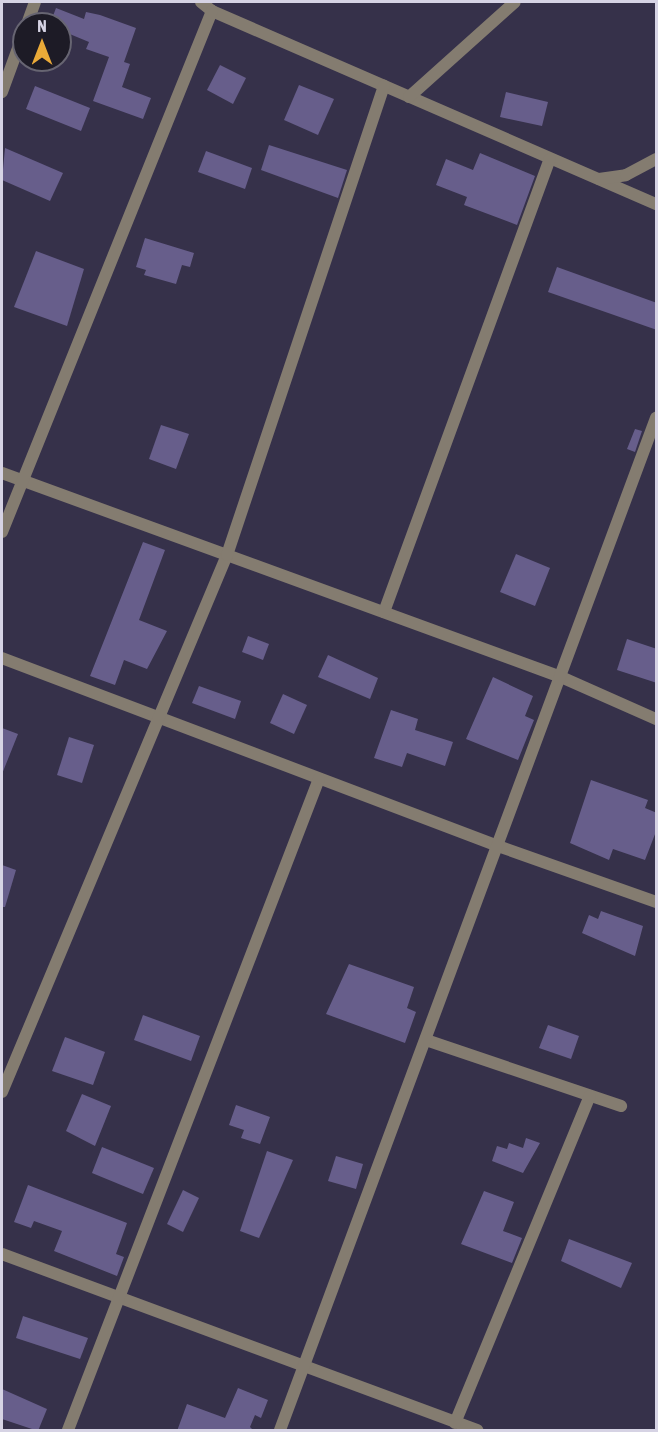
<!DOCTYPE html>
<html>
<head>
<meta charset="utf-8">
<style>
  body { margin:0 }
  #map { position:relative; width:658px; height:1432px; overflow:hidden; background:#36314a; font-family:"Asap Condensed",sans-serif }
  div>[style] { position:absolute }
  [style*='--x'] { left:calc(var(--x)*1px); top:calc(var(--y)*1px); width:calc(var(--w)*1px); rotate:calc(var(--a)*1deg) }
  .building>* { inset:0; background:#675e8b }
  .street>* { height:12px; margin:-6px; padding:0 6px; transform-origin:6px; border-radius:6px; background:#847c70 }
  span { translate:-50% -50%; white-space:nowrap; text-align:center; line-height:1.15; -webkit-text-stroke:4.5px #1d1b26; paint-order:stroke }
  .frame { position:absolute; inset:0; border:3px solid #d6d3e4; pointer-events:none }
  .north { position:absolute; left:12px; top:12px; width:60px; height:60px; box-sizing:border-box; background:#1d1b26; border:2px solid #676572; border-radius:50%; rotate:0deg; font-size:16px; font-weight:700; line-height:24px; text-align:center; color:#d6d3e4 }
  .north::after { content:''; display:block; margin:auto; width:21px; height:27px; background:#eaaa38; clip-path:polygon(50% 0,100% 100%,50% 72%,0 100%) }
</style>
</head>
<body>
<div id="map">
  <div class="building">
    <i style="clip-path:polygon(56px 8px,84px 19px,86px 12px,100px 15px,136px 28px,124px 62px,130px 64px,122px 87px,151px 98px,143px 119px,93px 101px,109px 57px,86px 49px,89px 42px,60px 30px,60px 24px,50px 24px)"></i>
    <i style="clip-path:polygon(220px 65px,246px 78px,233px 104px,207px 90px)"></i>
    <i style="clip-path:polygon(299px 85px,334px 99px,318px 135px,284px 120px)"></i>
    <i style="clip-path:polygon(35px 86px,90px 108px,81px 131px,26px 109px)"></i>
    <i style="clip-path:polygon(506px 92px,548px 102px,542px 126px,500px 117px)"></i>
    <i style="clip-path:polygon(269px 145px,347px 170px,338px 198px,261px 170px)"></i>
    <i style="clip-path:polygon(5px 148px,63px 173px,50px 201px,2px 180px)"></i>
    <i style="clip-path:polygon(206px 151px,252px 168px,245px 189px,198px 172px)"></i>
    <i style="clip-path:polygon(480px 153px,535px 176px,517px 225px,464px 205px,467px 197px,436px 185px,446px 159px,473px 170px)"></i>
    <i style="clip-path:polygon(145px 238px,194px 253px,190px 267px,182px 265px,176px 284px,144px 275px,146px 270px,136px 267px)"></i>
    <i style="clip-path:polygon(36px 251px,84px 269px,67px 326px,14px 307px)"></i>
    <i style="clip-path:polygon(557px 267px,657px 303px,657px 330px,548px 292px)"></i>
    <i style="clip-path:polygon(161px 425px,189px 434px,176px 469px,149px 459px)"></i>
    <i style="clip-path:polygon(635px 429px,642px 431px,635px 452px,627px 449px)"></i>
    <i style="clip-path:polygon(143px 542px,165px 550px,139px 620px,167px 631px,147px 669px,124px 660px,115px 685px,90px 676px)"></i>
    <i style="clip-path:polygon(516px 554px,550px 568px,535px 606px,500px 592px)"></i>
    <i style="clip-path:polygon(248px 636px,269px 644px,263px 660px,242px 652px)"></i>
    <i style="clip-path:polygon(627px 639px,657px 649px,657px 683px,617px 670px)"></i>
    <i style="clip-path:polygon(328px 655px,378px 678px,370px 699px,318px 677px)"></i>
    <i style="clip-path:polygon(493px 677px,533px 696px,525px 716px,534px 720px,518px 760px,466px 739px)"></i>
    <i style="clip-path:polygon(199px 686px,241px 701px,235px 719px,192px 703px)"></i>
    <i style="clip-path:polygon(283px 694px,307px 705px,294px 734px,270px 723px)"></i>
    <i style="clip-path:polygon(391px 710px,418px 719px,415px 730px,453px 742px,445px 766px,407px 753px,402px 767px,374px 758px)"></i>
    <i style="clip-path:polygon(2px 728px,18px 734px,2px 774px)"></i>
    <i style="clip-path:polygon(69px 737px,94px 745px,82px 783px,57px 775px)"></i>
    <i style="clip-path:polygon(591px 780px,648px 800px,645px 808px,657px 813px,657px 829px,645px 860px,613px 849px,609px 860px,570px 843px)"></i>
    <i style="clip-path:polygon(2px 865px,16px 870px,5px 907px,2px 907px)"></i>
    <i style="clip-path:polygon(601px 911px,643px 926px,635px 956px,582px 933px,589px 915px,598px 919px)"></i>
    <i style="clip-path:polygon(349px 964px,414px 987px,407px 1008px,416px 1012px,405px 1043px,326px 1014px)"></i>
    <i style="clip-path:polygon(143px 1015px,200px 1036px,191px 1061px,134px 1040px)"></i>
    <i style="clip-path:polygon(548px 1025px,579px 1036px,571px 1059px,539px 1048px)"></i>
    <i style="clip-path:polygon(65px 1037px,105px 1052px,93px 1085px,52px 1071px)"></i>
    <i style="clip-path:polygon(82px 1094px,111px 1106px,95px 1146px,66px 1131px)"></i>
    <i style="clip-path:polygon(236px 1105px,270px 1117px,260px 1144px,241px 1138px,244px 1130px,229px 1125px)"></i>
    <i style="clip-path:polygon(526px 1138px,540px 1143px,523px 1173px,492px 1161px,497px 1146px,507px 1149px,509px 1143px,523px 1148px)"></i>
    <i style="clip-path:polygon(102px 1147px,154px 1168px,143px 1194px,92px 1173px)"></i>
    <i style="clip-path:polygon(267px 1151px,293px 1160px,259px 1238px,240px 1231px)"></i>
    <i style="clip-path:polygon(336px 1156px,363px 1164px,356px 1189px,328px 1181px)"></i>
    <i style="clip-path:polygon(28px 1185px,127px 1223px,116px 1254px,124px 1257px,117px 1276px,54px 1251px,62px 1231px,34px 1221px,31px 1228px,14px 1222px)"></i>
    <i style="clip-path:polygon(183px 1190px,199px 1198px,183px 1232px,167px 1224px)"></i>
    <i style="clip-path:polygon(484px 1191px,514px 1202px,503px 1231px,522px 1238px,512px 1263px,461px 1244px)"></i>
    <i style="clip-path:polygon(569px 1239px,632px 1263px,621px 1288px,561px 1261px)"></i>
    <i style="clip-path:polygon(23px 1316px,88px 1338px,80px 1359px,16px 1338px)"></i>
    <i style="clip-path:polygon(238px 1388px,268px 1400px,261px 1418px,255px 1415px,250px 1427px,254px 1431px,177px 1431px,187px 1404px,225px 1418px)"></i>
    <i style="clip-path:polygon(2px 1389px,47px 1409px,38px 1431px,2px 1419px)"></i>
  </div>
  <div class="street">
    <i style="--x:201;--y:2;--w:14;--a:39"></i>
    <i style="--x:212;--y:11;--w:484;--a:23.5"></i>
    <i style="--x:27;--y:24;--w:23;--a:-70"></i>
    <i style="--x:2;--y:92;--w:64;--a:-69.9"></i>
    <i style="--x:409;--y:97;--w:142;--a:-41.9"></i>
    <i style="--x:599;--y:179;--w:27;--a:-8"></i>
    <i style="--x:626;--y:175;--w:34;--a:-28"></i>
    <i style="--x:2;--y:473;--w:595;--a:20.05"></i>
    <i style="--x:561;--y:677;--w:104;--a:23.9"></i>
    <i style="--x:2;--y:532;--w:562;--a:-68.05"></i>
    <i style="--x:384;--y:612;--w:482;--a:-69.9"></i>
    <i style="--x:2;--y:658;--w:530;--a:20.76"></i>
    <i style="--x:498;--y:846;--w:168;--a:19.5"></i>
    <i style="--x:426;--y:1040;--w:206;--a:18.7"></i>
    <i style="--x:2;--y:1092;--w:582;--a:-67.27"></i>
    <i style="--x:227;--y:555;--w:495;--a:-71.5"></i>
    <i style="--x:2;--y:1254;--w:507;--a:20.33"></i>
    <i style="--x:455;--y:1423;--w:354;--a:-67.6"></i>
    <i style="--x:68;--y:1430;--w:698;--a:-68.92"></i>
    <i style="--x:280;--y:1430;--w:1080;--a:-69.62"></i>
  </div>
  <div class="frame"></div>
  <div class="north">N</div>
</div>
</body>
</html>
